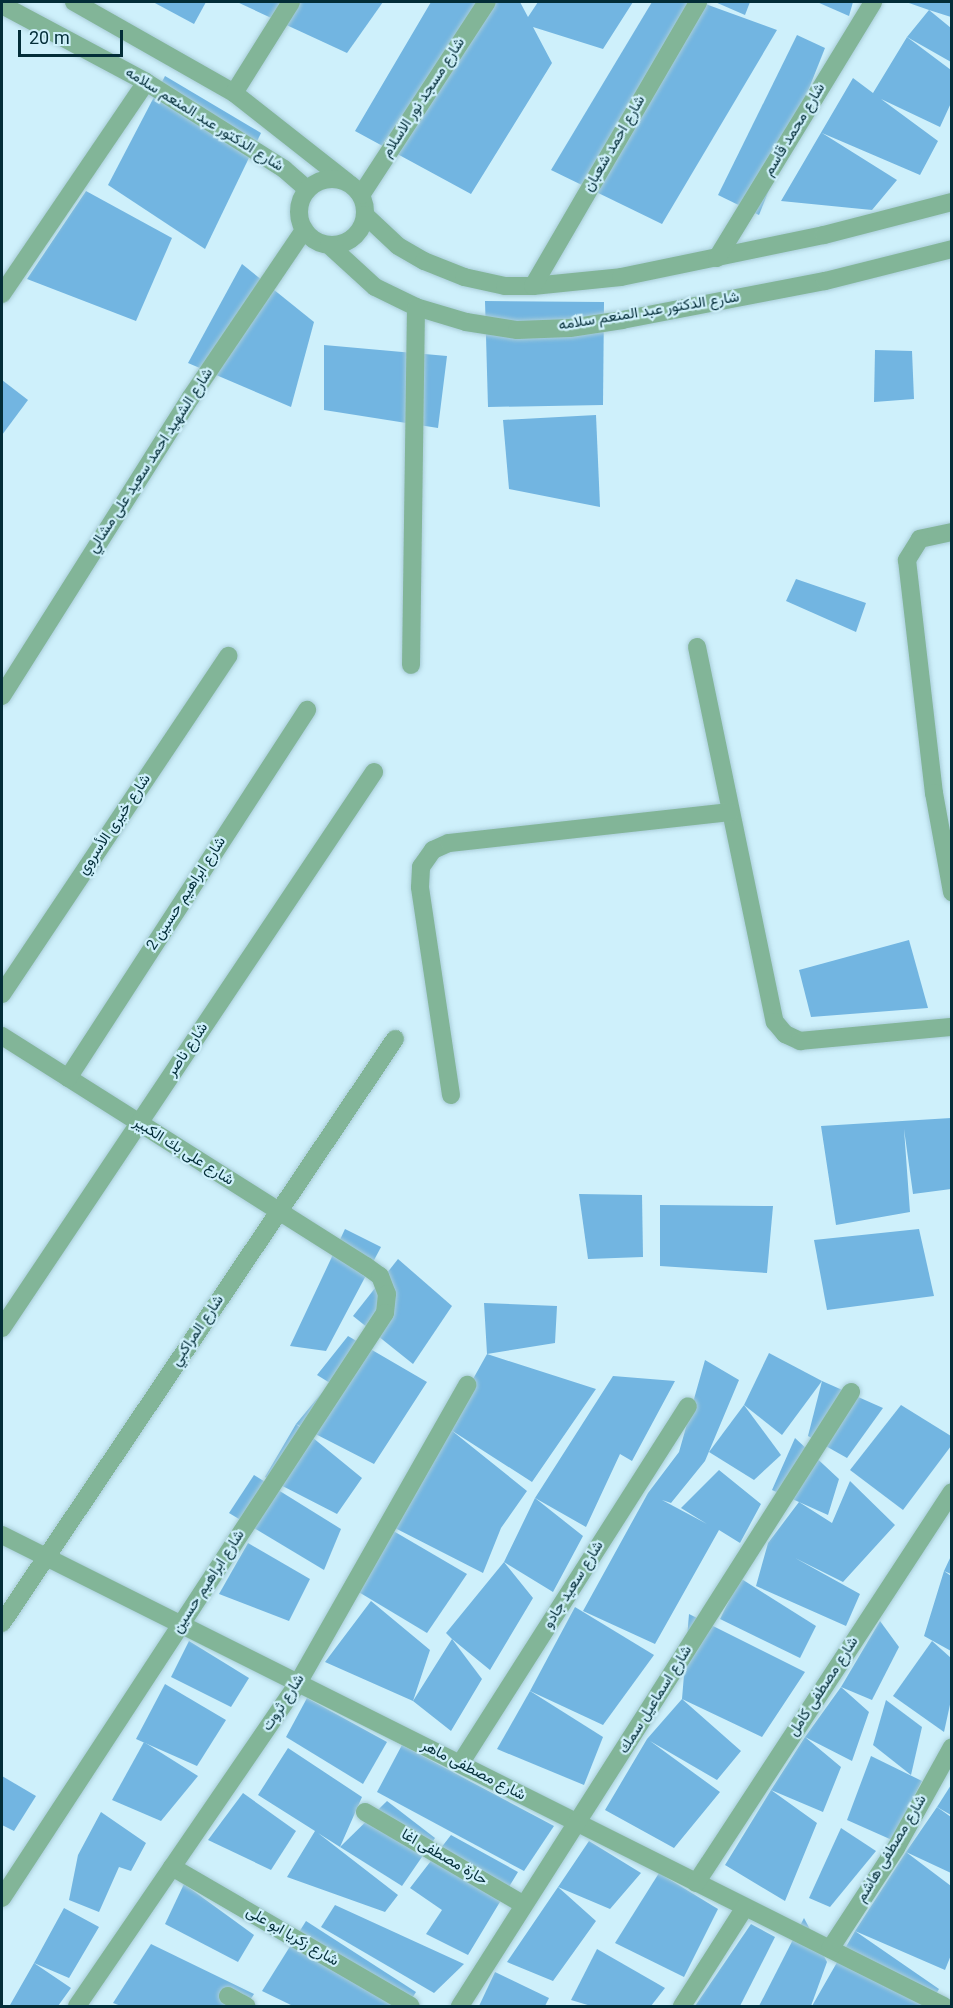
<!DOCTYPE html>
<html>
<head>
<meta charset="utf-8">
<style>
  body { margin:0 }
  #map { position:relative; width:953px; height:2008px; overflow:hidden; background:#cef0fb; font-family:Georgia,Vazirmatn,serif }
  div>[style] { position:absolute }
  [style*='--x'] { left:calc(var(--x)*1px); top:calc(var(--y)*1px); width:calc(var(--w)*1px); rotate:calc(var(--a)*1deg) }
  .building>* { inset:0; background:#72b5e1 }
  .roads { filter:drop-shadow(0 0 2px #a9cdd8) drop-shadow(0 0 2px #a9cdd8) }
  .minor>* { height:18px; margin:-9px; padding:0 9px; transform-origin:9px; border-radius:9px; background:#82b598 }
  .minor>.ring { margin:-9px; padding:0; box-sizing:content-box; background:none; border:18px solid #82b598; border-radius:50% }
  span { translate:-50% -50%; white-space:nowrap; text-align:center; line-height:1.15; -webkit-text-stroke:4.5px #cef0fb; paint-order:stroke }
  .street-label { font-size:15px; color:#032d38 }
  .frame { position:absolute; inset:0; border:3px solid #032d38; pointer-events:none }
  .scale { position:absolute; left:18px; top:30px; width:105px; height:27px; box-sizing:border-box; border:3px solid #032d38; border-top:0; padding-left:8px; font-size:18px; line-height:21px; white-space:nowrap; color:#032d38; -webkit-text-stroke:4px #cef0fb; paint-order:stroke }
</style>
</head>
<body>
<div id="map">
  <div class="building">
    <i style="clip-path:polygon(153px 2px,206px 2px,194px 24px)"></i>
    <i style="clip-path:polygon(237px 2px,383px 2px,347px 53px)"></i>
    <i style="clip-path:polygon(431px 2px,520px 2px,528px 17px,538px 2px,633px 2px,603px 49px,533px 27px,552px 63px,471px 194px,355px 131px)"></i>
    <i style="clip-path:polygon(652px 2px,700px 2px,777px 30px,662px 224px,551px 170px)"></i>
    <i style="clip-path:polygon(715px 2px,750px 2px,745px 15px)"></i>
    <i style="clip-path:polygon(817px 2px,853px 2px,849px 16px)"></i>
    <i style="clip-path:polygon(906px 2px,951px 2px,951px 17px,929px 10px,951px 28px,951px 62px,907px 37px,929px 10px)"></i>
    <i style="clip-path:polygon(797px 35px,825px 48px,759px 215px,718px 195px)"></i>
    <i style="clip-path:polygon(907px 37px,951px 70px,951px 103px,940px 127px,881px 99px,938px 141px,920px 175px,822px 133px,897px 180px,872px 210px,781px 201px,853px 78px,873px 93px)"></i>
    <i style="clip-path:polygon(165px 76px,261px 133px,205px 249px,108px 185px)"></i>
    <i style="clip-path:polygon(86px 191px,172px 238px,136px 321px,27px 279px)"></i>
    <i style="clip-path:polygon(242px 264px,314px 322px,291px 407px,188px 363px)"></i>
    <i style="clip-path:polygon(485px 301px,604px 302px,603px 405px,488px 407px)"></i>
    <i style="clip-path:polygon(324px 345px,447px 356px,438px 428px,324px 410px)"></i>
    <i style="clip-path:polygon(875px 350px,912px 351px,914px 399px,874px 402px)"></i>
    <i style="clip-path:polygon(2px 380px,28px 400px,2px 435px)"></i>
    <i style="clip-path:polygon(596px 415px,600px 507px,509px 489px,503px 420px)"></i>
    <i style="clip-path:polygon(796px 579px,866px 603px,856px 632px,786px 601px)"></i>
    <i style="clip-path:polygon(909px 940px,928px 1008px,811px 1017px,799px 970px)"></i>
    <i style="clip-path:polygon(951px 1118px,951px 1189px,913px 1194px,904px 1129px,910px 1212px,836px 1225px,821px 1126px)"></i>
    <i style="clip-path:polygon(579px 1194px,642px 1195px,643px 1257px,588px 1259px)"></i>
    <i style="clip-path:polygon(660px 1205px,773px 1206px,767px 1273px,660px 1266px)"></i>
    <i style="clip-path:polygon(345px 1229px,381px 1247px,326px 1351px,290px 1346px)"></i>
    <i style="clip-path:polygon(919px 1229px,934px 1296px,827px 1310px,814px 1240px)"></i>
    <i style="clip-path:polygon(398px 1259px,452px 1306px,413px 1364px,353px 1316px)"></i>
    <i style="clip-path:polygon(484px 1303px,557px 1306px,555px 1343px,487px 1354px,596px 1389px,532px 1482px,451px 1430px,527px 1491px,501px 1528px,483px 1573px,391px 1526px,487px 1354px)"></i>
    <i style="clip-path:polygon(348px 1336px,427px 1382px,374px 1464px,296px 1424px,362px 1478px,337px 1514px,265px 1477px,296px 1424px,330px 1383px,317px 1375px)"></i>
    <i style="clip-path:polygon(769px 1353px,822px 1381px,782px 1435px,744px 1405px)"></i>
    <i style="clip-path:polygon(705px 1360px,739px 1380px,705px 1461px,671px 1503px,662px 1500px,707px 1524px,681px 1508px,719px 1470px,761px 1504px,740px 1543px,719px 1530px,655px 1644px,583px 1611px,648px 1493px,679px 1452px)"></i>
    <i style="clip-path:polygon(613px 1376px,675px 1381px,632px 1461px,620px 1454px,586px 1527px,535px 1498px)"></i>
    <i style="clip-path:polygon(822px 1381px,883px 1408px,847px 1458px,808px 1436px)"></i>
    <i style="clip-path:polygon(744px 1405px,781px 1455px,754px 1480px,709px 1452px)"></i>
    <i style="clip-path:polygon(901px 1405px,951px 1436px,951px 1446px,903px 1510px,850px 1470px)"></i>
    <i style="clip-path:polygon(795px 1438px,839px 1479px,828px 1515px,799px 1502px,832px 1523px,850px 1481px,895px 1525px,843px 1582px,795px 1558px,860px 1594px,846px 1626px,756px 1586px,768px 1543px,799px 1502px,772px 1490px)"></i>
    <i style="clip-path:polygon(254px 1475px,341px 1529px,324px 1570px,229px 1513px)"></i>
    <i style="clip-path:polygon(535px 1498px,583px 1536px,553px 1592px,504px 1562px,533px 1598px,490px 1670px,452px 1639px,482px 1679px,451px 1731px,413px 1701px,325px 1662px,371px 1601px,430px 1650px,413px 1701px,452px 1639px,446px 1633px,504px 1562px)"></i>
    <i style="clip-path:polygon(390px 1529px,467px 1574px,427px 1633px,357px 1591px)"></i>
    <i style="clip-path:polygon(248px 1543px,310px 1579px,289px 1621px,219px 1594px)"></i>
    <i style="clip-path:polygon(951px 1556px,951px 1574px,944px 1571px,951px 1576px,951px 1651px,924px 1636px,944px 1571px)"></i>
    <i style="clip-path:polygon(740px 1578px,816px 1626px,800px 1658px,720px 1619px)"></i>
    <i style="clip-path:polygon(575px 1607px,654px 1655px,603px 1725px,530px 1691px)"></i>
    <i style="clip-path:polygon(689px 1614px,805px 1672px,762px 1737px,682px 1699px,741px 1751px,717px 1780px,650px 1741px,720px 1792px,674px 1848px,605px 1810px,647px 1739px,682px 1699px)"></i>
    <i style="clip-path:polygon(880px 1621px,899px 1647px,872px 1700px,841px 1687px)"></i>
    <i style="clip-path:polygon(189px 1641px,249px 1678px,231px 1707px,171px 1677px)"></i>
    <i style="clip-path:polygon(932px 1641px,951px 1658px,951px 1700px,944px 1732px,893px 1696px)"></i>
    <i style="clip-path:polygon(165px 1684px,226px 1720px,197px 1766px,136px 1739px)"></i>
    <i style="clip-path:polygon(841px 1687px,869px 1712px,852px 1761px,805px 1737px,841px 1767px,823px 1812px,771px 1790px,817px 1823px,785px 1901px,725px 1865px,771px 1790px,805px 1737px)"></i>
    <i style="clip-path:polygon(530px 1691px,603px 1737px,584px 1785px,497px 1749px)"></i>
    <i style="clip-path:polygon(307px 1698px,387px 1742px,363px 1784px,286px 1737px)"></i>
    <i style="clip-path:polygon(886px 1700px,922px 1727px,911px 1775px,873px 1745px)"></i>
    <i style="clip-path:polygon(144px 1742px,198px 1776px,161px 1821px,112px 1800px)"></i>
    <i style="clip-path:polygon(402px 1745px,554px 1826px,524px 1871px,377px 1792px)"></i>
    <i style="clip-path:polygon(288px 1748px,362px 1797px,340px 1847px,318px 1833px,398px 1895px,385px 1912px,287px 1877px,315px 1831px,258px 1795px)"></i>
    <i style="clip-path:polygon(871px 1756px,922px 1781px,892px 1840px,847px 1820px)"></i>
    <i style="clip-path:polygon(2px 1776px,36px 1796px,14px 1831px,2px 1825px)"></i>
    <i style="clip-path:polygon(951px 1785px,951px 1815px,937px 1807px)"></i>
    <i style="clip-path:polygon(243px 1793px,296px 1831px,271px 1870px,208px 1840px)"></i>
    <i style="clip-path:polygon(387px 1801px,435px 1838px,402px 1886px,340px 1847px)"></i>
    <i style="clip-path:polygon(937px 1807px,951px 1817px,951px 1873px,906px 1852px,951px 1886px,951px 1955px,945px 1970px,855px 1931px,939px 1989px,929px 2006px,812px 2006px,855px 1931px,906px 1852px)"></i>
    <i style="clip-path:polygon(101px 1812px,146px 1843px,131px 1871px,119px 1867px,99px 1912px,69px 1900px,78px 1855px)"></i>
    <i style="clip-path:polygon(841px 1828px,876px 1851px,830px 1907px,809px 1898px)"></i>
    <i style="clip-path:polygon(451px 1835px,518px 1872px,468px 1955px,426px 1934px,442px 1910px,410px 1888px)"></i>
    <i style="clip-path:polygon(589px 1841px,641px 1873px,610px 1909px,558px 1887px,596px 1921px,553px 1981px,507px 1962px,558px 1887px)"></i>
    <i style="clip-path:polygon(659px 1873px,718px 1909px,684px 1977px,615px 1943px)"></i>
    <i style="clip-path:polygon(184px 1884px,254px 1935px,238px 1962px,165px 1924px)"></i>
    <i style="clip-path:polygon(335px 1905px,464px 1964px,434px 1993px,321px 1927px)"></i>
    <i style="clip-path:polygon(64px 1908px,99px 1927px,69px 1978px,34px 1963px,71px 1988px,58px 2006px,12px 2006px,10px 2005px,34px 1963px)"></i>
    <i style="clip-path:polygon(804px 1918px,827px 1962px,811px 2006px,759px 2006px)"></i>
    <i style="clip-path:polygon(306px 1921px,416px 1992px,407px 2006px,293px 2006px,262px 1991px)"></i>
    <i style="clip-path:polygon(751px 1924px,775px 1937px,740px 2006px,695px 2006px)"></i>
    <i style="clip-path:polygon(151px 1944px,254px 1994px,246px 2006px,121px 2006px,113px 2003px)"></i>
    <i style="clip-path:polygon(597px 1949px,665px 1988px,651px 2006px,591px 2006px,571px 2000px)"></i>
    <i style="clip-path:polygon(495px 1972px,549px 1998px,545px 2006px,479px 2006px)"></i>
  </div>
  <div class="roads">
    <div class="minor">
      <i style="--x:74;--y:2;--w:184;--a:29.6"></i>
      <i style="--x:234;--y:93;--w:144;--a:38.2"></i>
      <i style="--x:2;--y:5;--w:163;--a:28.1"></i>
      <i style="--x:146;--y:82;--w:163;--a:32.2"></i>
      <i style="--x:284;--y:169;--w:30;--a:41"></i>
      <i style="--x:234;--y:93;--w:107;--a:-57.9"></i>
      <i class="ring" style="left:299px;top:179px;width:48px;height:48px"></i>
      <i style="--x:361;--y:195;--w:230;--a:-56.9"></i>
      <i style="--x:365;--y:215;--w:45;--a:43.2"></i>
      <i style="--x:398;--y:246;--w:30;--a:30"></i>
      <i style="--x:424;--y:261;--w:43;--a:21.8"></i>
      <i style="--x:464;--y:277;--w:42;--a:12.4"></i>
      <i style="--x:505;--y:286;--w:28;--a:0"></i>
      <i style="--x:533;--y:286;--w:88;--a:-5.8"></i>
      <i style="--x:621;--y:277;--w:207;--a:-11.7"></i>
      <i style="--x:824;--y:235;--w:132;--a:-14.5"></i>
      <i style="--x:329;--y:245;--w:62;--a:42.4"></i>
      <i style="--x:375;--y:287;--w:46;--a:26"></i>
      <i style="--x:416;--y:307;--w:52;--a:16.7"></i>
      <i style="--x:466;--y:322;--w:52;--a:8.9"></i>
      <i style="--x:517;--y:330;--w:53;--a:-2.2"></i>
      <i style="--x:570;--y:328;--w:53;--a:-8.7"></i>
      <i style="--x:622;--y:320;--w:207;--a:-10.9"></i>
      <i style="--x:825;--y:281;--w:131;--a:-14.1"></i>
      <i style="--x:717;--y:258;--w:300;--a:-58.6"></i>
      <i style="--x:533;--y:286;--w:328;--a:-59.8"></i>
      <i style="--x:2;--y:294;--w:256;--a:-55.8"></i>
      <i style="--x:952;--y:532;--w:33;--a:168"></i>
      <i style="--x:920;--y:539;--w:25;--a:122"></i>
      <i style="--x:907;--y:560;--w:235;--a:83.4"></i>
      <i style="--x:934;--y:793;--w:101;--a:79.7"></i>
      <i style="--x:697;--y:647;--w:383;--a:78.3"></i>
      <i style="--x:775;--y:1022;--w:16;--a:50"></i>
      <i style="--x:785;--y:1034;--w:17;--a:25"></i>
      <i style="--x:800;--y:1041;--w:153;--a:-5.3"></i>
      <i style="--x:411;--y:665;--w:358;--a:-89.2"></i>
      <i style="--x:2;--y:696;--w:354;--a:-57.7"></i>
      <i style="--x:191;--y:397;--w:202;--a:-55.9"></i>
      <i style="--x:2;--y:994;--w:407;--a:-56.2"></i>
      <i style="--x:2;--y:1036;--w:431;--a:32.3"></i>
      <i style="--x:366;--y:1266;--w:17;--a:36"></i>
      <i style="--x:380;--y:1276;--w:19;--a:69"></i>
      <i style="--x:387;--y:1294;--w:19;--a:96"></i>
      <i style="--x:385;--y:1313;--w:699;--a:123.21"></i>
      <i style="--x:68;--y:1078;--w:439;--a:-57"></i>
      <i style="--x:451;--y:1095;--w:210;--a:-98.5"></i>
      <i style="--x:420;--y:887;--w:20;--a:-87"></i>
      <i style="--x:421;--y:867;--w:21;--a:-55"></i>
      <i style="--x:433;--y:850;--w:17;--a:-24"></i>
      <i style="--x:449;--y:843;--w:283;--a:-6.3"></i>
      <i style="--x:2;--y:1328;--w:669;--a:-56.21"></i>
      <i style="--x:2;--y:1535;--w:1053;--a:26.57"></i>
      <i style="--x:2;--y:1623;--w:704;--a:-56.06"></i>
      <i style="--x:460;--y:1764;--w:424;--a:-57.5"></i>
      <i style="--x:365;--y:1812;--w:184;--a:30.3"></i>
      <i style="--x:172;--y:1867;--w:276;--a:30.2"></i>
      <i style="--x:696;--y:1883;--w:467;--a:-56.8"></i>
      <i style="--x:830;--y:1949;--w:121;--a:-56.8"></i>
      <i style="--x:896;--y:1848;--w:115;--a:-61"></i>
      <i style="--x:228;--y:1996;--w:21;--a:29"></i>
      <i style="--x:77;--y:2006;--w:391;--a:-55.6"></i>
      <i style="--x:298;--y:1683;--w:343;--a:-60.4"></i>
      <i style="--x:460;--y:2006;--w:728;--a:-57.51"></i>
      <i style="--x:682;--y:2006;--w:117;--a:-57.5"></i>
    </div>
  </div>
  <div class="street-label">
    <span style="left:424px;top:98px;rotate:-57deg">شارع مسجد نور الاسلام</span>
    <span style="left:204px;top:120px;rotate:32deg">شارع الدكتور عبد المنعم سلامه</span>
    <span style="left:795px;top:130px;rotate:-59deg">شارع محمد قاسم</span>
    <span style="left:615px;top:144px;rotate:-60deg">شارع احمد شعبان</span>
    <span style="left:649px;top:312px;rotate:-9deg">شارع الدكتور عبد المنعم سلامه</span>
    <span style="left:151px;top:461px;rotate:-57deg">شارع الشهيد احمد سعيد على مشالي</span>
    <span style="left:115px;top:825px;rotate:-56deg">شارع خيرى الأسروي</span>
    <span style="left:187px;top:894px;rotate:-57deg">شارع ابراهيم حسين 2</span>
    <span style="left:188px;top:1050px;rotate:-56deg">شارع ناصر</span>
    <span style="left:183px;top:1152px;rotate:32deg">شارع على بك الكبير</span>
    <span style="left:198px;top:1331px;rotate:-56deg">شارع المراكبي</span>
    <span style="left:209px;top:1582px;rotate:-57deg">شارع ابراهيم حسين</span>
    <span style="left:574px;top:1585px;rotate:-58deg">شارع سعيد جادو</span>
    <span style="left:824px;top:1687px;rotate:-57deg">شارع مصطفى كامل</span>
    <span style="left:656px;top:1700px;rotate:-58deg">شارع اسماعيل سمك</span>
    <span style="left:284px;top:1703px;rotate:-57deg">شارع ثروت</span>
    <span style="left:473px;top:1771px;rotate:27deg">شارع مصطفى ماهر</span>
    <span style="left:892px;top:1849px;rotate:-59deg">شارع مصطفى هاشم</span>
    <span style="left:444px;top:1858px;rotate:30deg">حارة مصطفى اغا</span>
    <span style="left:292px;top:1937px;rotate:30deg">شارع زكريا ابو على</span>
  </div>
  <div class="frame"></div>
  <div class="scale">20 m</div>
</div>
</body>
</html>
